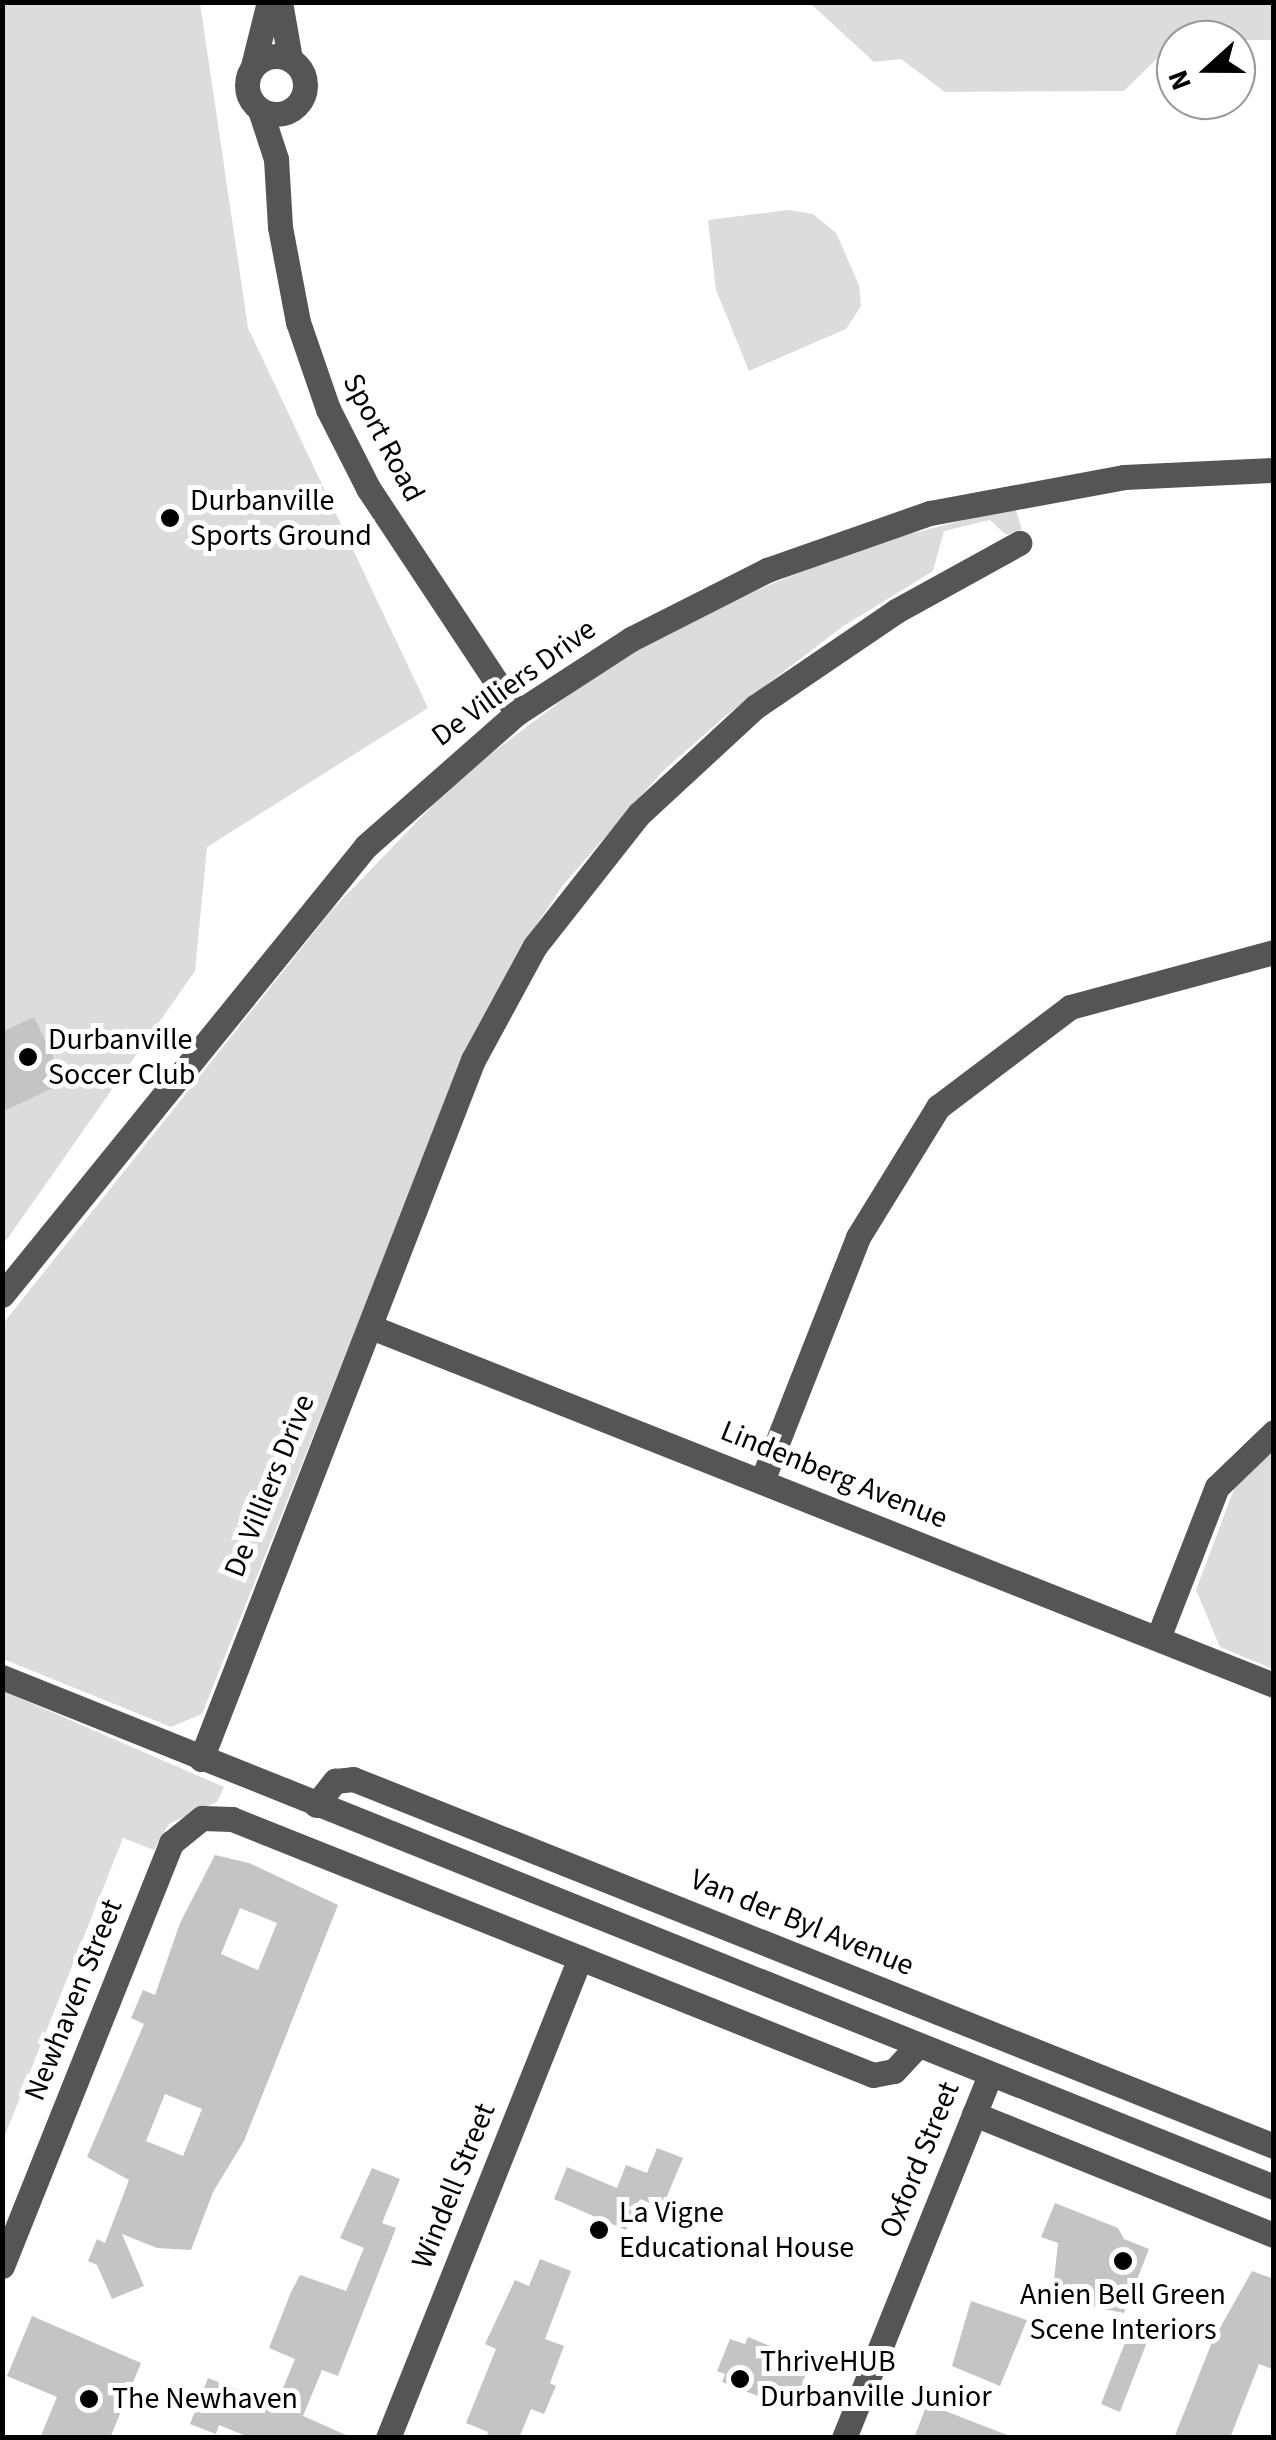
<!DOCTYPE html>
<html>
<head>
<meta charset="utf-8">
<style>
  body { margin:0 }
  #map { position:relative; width:1276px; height:2440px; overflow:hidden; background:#fff; font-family:"Source Sans 3",sans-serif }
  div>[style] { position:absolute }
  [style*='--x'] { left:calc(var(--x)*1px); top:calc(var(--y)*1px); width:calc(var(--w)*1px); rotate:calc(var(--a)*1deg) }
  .green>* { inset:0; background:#dcdcdc }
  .building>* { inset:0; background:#c4c4c4 }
  .minor>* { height:25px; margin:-12.5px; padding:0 12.5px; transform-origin:12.5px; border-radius:12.5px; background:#555 }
  .minor>.ring { margin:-12.5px; padding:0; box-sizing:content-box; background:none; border:25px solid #555; border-radius:50% }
  .dots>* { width:28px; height:28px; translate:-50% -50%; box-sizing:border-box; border:5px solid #fff; border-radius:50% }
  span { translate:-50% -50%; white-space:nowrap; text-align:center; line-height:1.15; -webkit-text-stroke:10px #fff; paint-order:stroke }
  .street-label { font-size:30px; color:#000 }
  .poi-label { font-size:30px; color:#000 }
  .left { translate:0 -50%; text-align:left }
  .frame { position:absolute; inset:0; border:5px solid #000; pointer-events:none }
  .north { position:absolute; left:1156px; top:20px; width:100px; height:100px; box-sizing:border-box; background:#fff; border:2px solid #999; border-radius:50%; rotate:249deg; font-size:28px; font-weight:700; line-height:40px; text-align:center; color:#000 }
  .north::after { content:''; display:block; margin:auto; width:35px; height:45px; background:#000; clip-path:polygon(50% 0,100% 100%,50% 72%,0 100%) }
</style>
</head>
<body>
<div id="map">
  <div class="green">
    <i style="clip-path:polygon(3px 3px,200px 3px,248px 328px,428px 708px,207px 847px,195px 971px,3px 1245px)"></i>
    <i style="clip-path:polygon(810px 3px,1273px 3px,1273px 40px,1176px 40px,1124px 91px,945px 92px,901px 59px,874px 62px)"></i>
    <i style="clip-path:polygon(789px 210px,813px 214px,836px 233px,859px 285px,861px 306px,846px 329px,749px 371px,716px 290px,708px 220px)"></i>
    <i style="clip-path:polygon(1015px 507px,1022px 529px,1006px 535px,990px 520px,944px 531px,933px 571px,842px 627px,723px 718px,663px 771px,563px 885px,523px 945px,434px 1133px,202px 1714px,171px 1727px,3px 1659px,2px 1325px,331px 911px,459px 778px,602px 670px,716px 607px,867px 545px)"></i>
    <i style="clip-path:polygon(1273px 1452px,1273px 1669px,1220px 1647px,1196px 1590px,1239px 1476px)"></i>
    <i style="clip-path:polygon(3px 1691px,224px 1787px,217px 1802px,169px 1824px,154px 1850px,123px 1838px,3px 2140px)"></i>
  </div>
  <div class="building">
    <i style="clip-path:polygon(34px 1017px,65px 1082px,2px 1112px,2px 1032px)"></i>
    <i style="clip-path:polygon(evenodd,215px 1855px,249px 1863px,338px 1905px,244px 2141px,213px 2192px,191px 2250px,157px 2248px,122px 2234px,144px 2286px,112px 2299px,97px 2265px,88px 2261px,97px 2239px,105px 2243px,129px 2180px,87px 2157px,144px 2024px,131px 2018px,143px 1990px,155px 1995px,180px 1923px,215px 1855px,240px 1908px,277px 1923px,258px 1970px,221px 1954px,240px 1908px,215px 1855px,165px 2094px,202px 2109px,183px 2156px,146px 2141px,165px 2094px)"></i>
    <i style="clip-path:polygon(657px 2148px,683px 2158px,662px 2208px,640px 2199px,626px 2230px,554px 2199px,567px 2167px,617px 2188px,626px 2165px,647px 2173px)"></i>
    <i style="clip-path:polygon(372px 2168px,400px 2179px,382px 2223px,396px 2228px,338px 2376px,322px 2370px,303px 2416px,353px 2438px,251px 2438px,219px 2425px,216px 2434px,190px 2424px,208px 2378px,276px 2405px,295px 2359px,269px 2348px,291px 2292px,300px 2275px,346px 2291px,364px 2248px,340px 2238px)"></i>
    <i style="clip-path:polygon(1055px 2203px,1118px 2228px,1124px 2239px,1149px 2249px,1124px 2313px,1052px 2299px,1058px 2243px,1041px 2237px)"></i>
    <i style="clip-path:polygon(540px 2259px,571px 2271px,545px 2339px,564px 2346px,550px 2383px,556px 2386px,544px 2414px,531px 2409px,519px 2438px,486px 2438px,488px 2432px,466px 2423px,496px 2349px,485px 2344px,515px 2280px,529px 2286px)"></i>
    <i style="clip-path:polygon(1252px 2271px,1274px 2279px,1274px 2370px,1259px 2364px,1230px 2438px,1174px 2438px,1212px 2342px)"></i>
    <i style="clip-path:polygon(971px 2301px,1027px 2320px,1000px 2386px,952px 2366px)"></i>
    <i style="clip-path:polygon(32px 2316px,141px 2363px,110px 2438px,40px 2438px,57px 2397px,7px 2376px)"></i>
    <i style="clip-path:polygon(1128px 2335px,1147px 2342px,1120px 2412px,1101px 2404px)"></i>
    <i style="clip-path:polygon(748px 2337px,810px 2362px,793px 2410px,722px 2382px,725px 2374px,717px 2371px,730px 2339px,745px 2344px)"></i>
    <i style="clip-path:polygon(927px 2404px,1010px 2436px,1009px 2438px,914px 2438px)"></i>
  </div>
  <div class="minor">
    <i style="--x:280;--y:2;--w:58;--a:80"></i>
    <i class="ring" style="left:247px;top:56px;width:33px;height:33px"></i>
    <i style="--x:253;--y:66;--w:66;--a:-76"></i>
    <i style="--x:260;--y:110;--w:52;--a:71.9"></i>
    <i style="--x:276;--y:159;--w:68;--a:86.6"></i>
    <i style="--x:280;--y:227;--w:97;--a:79.3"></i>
    <i style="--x:298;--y:322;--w:92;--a:71"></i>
    <i style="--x:328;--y:409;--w:89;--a:63.1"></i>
    <i style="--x:368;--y:488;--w:270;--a:56.5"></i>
    <i style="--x:2;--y:1295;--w:578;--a:-50.97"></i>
    <i style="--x:366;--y:846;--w:201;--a:-41.4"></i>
    <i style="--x:517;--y:713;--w:136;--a:-33"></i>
    <i style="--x:631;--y:639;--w:153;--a:-26.9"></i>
    <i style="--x:767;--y:570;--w:173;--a:-19.3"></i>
    <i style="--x:930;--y:513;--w:197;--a:-10.5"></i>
    <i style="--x:1124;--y:477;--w:150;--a:-2.7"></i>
    <i style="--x:371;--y:1327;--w:971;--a:21.63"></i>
    <i style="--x:762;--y:1481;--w:262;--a:-68.5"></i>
    <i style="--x:858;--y:1237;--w:153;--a:-58.4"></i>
    <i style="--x:938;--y:1107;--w:166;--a:-37.1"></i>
    <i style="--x:1070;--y:1007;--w:211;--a:-15.1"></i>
    <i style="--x:1158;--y:1638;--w:162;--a:-68.7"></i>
    <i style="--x:1217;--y:1487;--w:79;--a:-44"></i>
    <i style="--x:2;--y:1677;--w:1370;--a:21.85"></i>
    <i style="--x:201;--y:1759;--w:750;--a:-68.74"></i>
    <i style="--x:473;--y:1060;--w:130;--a:-61.5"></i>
    <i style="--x:535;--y:946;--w:168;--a:-51.8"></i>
    <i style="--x:639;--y:814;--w:158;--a:-42.7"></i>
    <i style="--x:755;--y:707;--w:171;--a:-34.2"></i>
    <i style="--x:896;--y:611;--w:141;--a:-28.9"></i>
    <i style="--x:316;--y:1805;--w:31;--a:-52"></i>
    <i style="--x:335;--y:1781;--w:18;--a:-6"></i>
    <i style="--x:353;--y:1779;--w:991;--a:21.73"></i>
    <i style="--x:974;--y:2114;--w:323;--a:22"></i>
    <i style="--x:2;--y:2266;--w:456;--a:-68.2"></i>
    <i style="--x:171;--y:1843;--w:40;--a:-39"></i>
    <i style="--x:202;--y:1818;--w:30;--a:2"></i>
    <i style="--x:232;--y:1819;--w:690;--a:21.77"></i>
    <i style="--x:873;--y:2075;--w:21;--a:-11"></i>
    <i style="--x:894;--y:2071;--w:35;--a:-47"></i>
    <i style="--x:388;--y:2438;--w:517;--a:-68.2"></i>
    <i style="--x:844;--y:2438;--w:392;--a:-68.1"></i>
  </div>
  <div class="dots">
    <i style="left:170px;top:518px;background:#000"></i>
    <i style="left:28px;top:1057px;background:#000"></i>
    <i style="left:599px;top:2230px;background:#000"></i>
    <i style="left:1123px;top:2261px;background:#000"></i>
    <i style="left:740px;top:2379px;background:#000"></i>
    <i style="left:89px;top:2399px;background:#000"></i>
  </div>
  <div class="street-label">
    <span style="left:383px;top:438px;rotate:62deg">Sport Road</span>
    <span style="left:514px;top:683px;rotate:-36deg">De Villiers Drive</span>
    <span style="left:834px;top:1475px;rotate:22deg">Lindenberg Avenue</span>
    <span style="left:270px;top:1486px;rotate:-68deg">De Villiers Drive</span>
    <span style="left:802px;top:1923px;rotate:22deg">Van der Byl Avenue</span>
    <span style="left:74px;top:2000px;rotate:-68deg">Newhaven Street</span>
    <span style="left:920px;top:2160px;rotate:-68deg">Oxford Street</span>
    <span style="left:454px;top:2186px;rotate:-68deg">Windell Street</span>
  </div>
  <div class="poi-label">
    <span class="left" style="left:190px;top:518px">Durbanville<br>Sports Ground</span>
    <span class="left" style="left:48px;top:1057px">Durbanville<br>Soccer Club</span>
    <span class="left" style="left:619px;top:2230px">La Vigne<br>Educational House</span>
    <span style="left:1123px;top:2312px">Anien Bell Green<br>Scene Interiors</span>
    <span class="left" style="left:760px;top:2379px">ThriveHUB<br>Durbanville Junior</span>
    <span class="left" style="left:112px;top:2399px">The Newhaven</span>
  </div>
  <div class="frame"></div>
  <div class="north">N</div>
</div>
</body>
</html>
